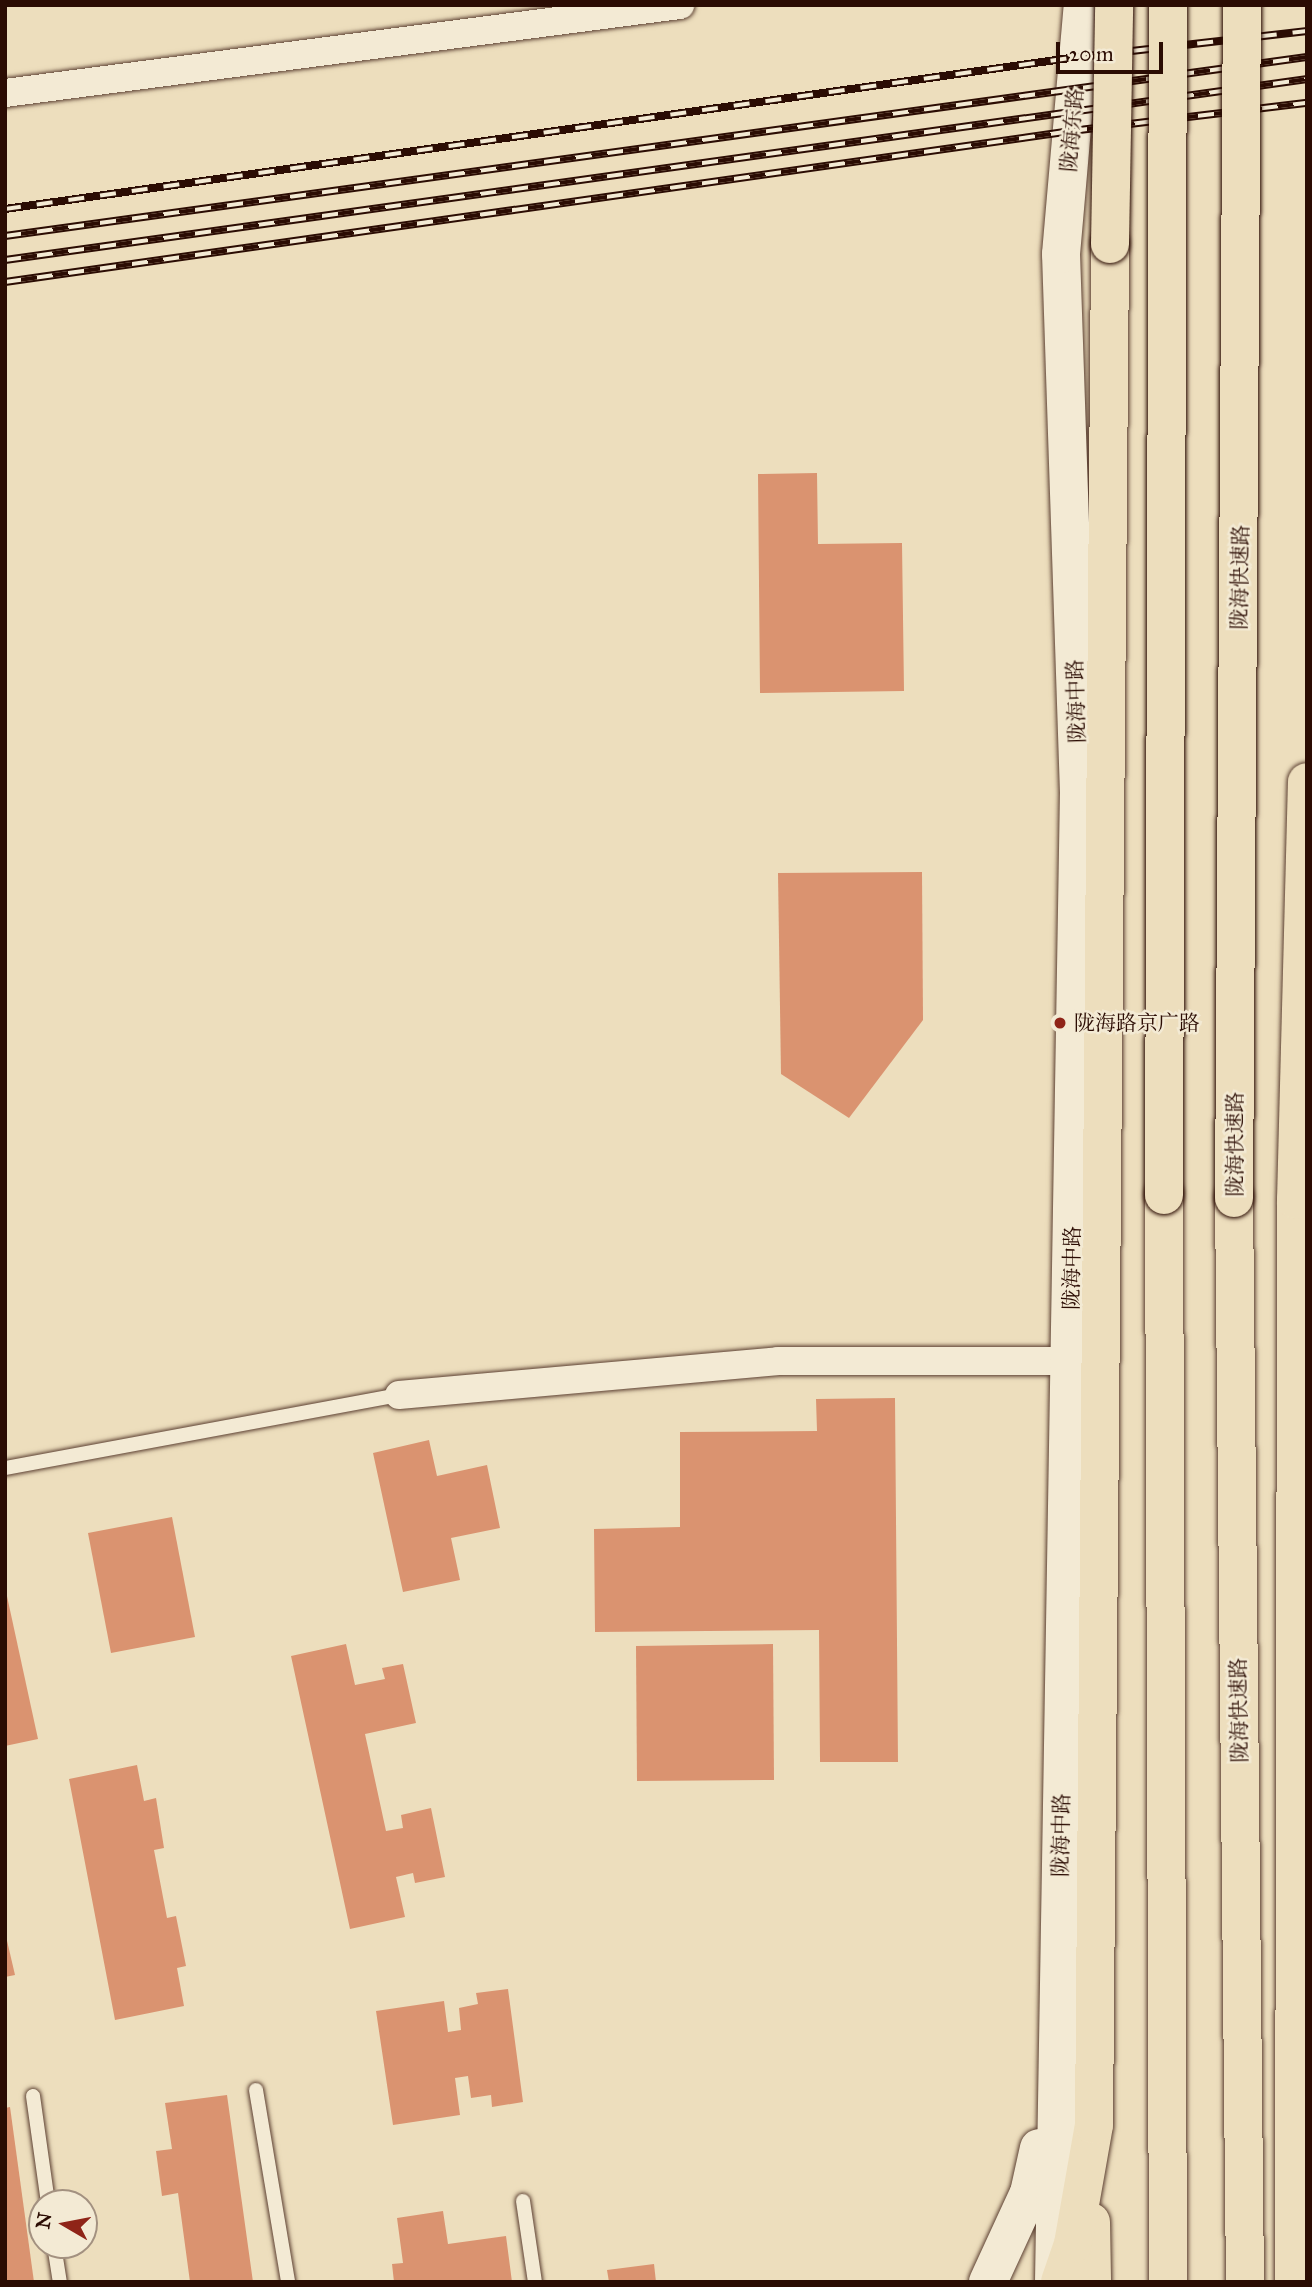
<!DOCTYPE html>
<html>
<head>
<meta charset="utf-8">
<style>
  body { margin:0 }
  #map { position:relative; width:1312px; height:2287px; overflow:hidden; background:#eddebd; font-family:"IM FELL Great Primer","Noto Serif SC",serif }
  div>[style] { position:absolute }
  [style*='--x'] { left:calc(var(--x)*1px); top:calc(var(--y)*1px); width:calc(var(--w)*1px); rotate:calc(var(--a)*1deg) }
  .building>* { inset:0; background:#da9370 }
  .roads { filter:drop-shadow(0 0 2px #5c4032) drop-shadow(0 0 2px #5c4032) }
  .lane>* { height:14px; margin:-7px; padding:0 7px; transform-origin:7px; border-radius:7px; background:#f3ead4 }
  .street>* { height:28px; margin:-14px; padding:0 14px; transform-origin:14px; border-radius:14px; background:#f3ead4 }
  .secondary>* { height:38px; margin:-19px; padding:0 19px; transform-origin:19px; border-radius:19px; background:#f3ead4 }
  .highway>* { height:38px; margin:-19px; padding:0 19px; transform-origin:19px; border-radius:19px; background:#eddebd }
  .rail>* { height:8px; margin-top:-4px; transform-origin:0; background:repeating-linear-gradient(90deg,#f3ead4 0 16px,#2b0c03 0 32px); box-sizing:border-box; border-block:2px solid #2b0c03 }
  .bridges { filter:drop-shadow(0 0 2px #2b0c03) drop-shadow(0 0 2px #2b0c03) }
  .highway-bridge>* { height:38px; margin:-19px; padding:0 19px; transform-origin:19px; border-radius:19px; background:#eddebd }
  .dots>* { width:19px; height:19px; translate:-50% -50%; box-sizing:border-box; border:4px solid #f3ead4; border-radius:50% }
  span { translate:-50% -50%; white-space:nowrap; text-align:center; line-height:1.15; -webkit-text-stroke:5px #f3ead4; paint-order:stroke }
  .street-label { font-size:21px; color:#2b0c03 }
  .poi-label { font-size:21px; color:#2b0c03 }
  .left { translate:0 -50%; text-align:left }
  .frame { position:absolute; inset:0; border:7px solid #2b0c03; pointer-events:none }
  .north { position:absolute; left:28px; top:2189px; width:70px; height:70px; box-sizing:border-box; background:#f3ead4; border:2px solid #a39180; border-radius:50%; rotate:280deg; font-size:19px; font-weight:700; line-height:28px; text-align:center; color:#2b0c03 }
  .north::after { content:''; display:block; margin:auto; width:24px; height:32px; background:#8f2418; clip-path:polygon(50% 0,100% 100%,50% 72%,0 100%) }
  .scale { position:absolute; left:1056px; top:42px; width:107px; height:32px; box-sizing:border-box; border:4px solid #2b0c03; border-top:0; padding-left:9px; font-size:21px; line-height:24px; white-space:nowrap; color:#2b0c03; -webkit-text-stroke:5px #f3ead4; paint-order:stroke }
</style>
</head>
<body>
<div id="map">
  <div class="building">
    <i style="clip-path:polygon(817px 473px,818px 544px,902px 543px,904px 691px,760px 693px,758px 474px)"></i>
    <i style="clip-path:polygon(922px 872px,923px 1020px,849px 1118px,781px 1074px,778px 873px)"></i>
    <i style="clip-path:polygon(895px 1398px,898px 1762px,820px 1762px,819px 1630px,595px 1632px,594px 1529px,680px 1527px,680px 1432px,817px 1431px,816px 1399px)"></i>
    <i style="clip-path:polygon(429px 1440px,437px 1476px,487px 1465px,500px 1528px,451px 1538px,460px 1580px,403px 1592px,373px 1453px)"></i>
    <i style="clip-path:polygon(172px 1517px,195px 1637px,111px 1653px,88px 1533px)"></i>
    <i style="clip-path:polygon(5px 1587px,38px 1739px,5px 1746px)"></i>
    <i style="clip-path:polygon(346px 1644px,355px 1685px,385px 1679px,382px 1668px,403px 1664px,416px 1723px,365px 1734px,386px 1831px,403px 1828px,401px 1815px,431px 1808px,445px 1877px,415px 1883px,413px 1873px,396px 1877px,405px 1917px,350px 1929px,291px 1656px)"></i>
    <i style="clip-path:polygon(773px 1644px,774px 1780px,637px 1781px,636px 1646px)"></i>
    <i style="clip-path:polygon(137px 1765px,144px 1801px,156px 1798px,164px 1848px,154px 1850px,167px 1918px,176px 1916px,186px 1966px,177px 1968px,184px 2006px,115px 2020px,69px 1779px)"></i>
    <i style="clip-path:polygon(5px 1932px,15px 1975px,5px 1977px)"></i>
    <i style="clip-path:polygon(508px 1989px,523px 2102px,492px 2107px,491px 2095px,471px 2098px,468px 2076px,455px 2078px,460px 2115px,393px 2125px,376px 2011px,444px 2001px,448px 2032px,461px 2030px,459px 2008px,478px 2004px,476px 1993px)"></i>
    <i style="clip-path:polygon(227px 2095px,253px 2282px,190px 2282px,178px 2193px,162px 2196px,156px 2151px,172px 2149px,165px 2103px)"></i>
    <i style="clip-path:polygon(10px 2107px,34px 2282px,5px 2282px,5px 2108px)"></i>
    <i style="clip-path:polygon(443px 2211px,448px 2244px,506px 2236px,512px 2282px,394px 2282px,392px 2264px,403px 2263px,397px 2218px)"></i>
    <i style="clip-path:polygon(654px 2264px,656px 2282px,609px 2282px,607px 2270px)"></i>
  </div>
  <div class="roads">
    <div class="lane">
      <i style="--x:5;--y:1468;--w:401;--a:-10.5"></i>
      <i style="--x:256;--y:2090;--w:195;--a:80.5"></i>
      <i style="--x:33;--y:2096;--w:108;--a:82"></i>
      <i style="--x:523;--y:2201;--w:82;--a:81.6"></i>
      <i style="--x:54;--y:2245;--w:37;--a:81"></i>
    </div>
    <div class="street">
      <i style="--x:5;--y:93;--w:681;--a:-7.43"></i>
      <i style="--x:399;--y:1395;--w:381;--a:-5.1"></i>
      <i style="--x:778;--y:1361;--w:292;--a:0"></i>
    </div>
    <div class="secondary">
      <i style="--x:988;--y:2282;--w:98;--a:-65.3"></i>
      <i style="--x:1029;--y:2193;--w:46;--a:-77.5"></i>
      <i style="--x:1054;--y:2282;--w:1489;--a:-89.04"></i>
      <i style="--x:1079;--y:793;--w:539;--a:-91.91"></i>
      <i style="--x:1061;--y:254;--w:250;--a:-85"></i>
    </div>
    <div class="highway">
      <i style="--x:1164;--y:1195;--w:1087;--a:89.79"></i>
      <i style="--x:1234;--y:1198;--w:1084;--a:89.42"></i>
      <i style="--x:1091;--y:2222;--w:60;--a:89"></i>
      <i style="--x:1060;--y:2282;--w:40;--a:-71.1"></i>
      <i style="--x:1073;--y:2244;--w:121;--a:-80"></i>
      <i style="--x:1094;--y:2125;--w:1881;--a:-89.51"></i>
      <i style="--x:1294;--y:2282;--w:1082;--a:-89.89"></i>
      <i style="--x:1296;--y:1200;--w:418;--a:-88.5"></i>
    </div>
  </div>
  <div class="rail">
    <i style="--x:5;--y:209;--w:1076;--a:-8.07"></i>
    <i style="--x:1070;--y:58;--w:239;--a:-6.5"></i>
    <i style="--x:5;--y:236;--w:1314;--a:-7.83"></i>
    <i style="--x:5;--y:260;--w:1315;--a:-7.91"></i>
    <i style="--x:5;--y:282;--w:1077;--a:-8.06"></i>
    <i style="--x:1071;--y:131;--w:238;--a:-6.8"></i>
  </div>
  <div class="bridges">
    <div class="highway-bridge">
      <i style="--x:1110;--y:244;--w:239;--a:-89"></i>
      <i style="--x:1164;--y:1195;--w:1190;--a:-89.81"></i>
      <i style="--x:1234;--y:1198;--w:1193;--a:-89.62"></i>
    </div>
  </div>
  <div class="dots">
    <i style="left:1060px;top:1023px;background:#8f2418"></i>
  </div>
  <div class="street-label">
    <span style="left:1072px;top:130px;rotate:-85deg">陇海东路</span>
    <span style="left:1240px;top:577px;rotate:-89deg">陇海快速路</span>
    <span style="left:1076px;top:701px;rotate:-92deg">陇海中路</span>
    <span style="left:1235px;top:1144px;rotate:-90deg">陇海快速路</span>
    <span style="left:1072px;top:1268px;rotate:-89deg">陇海中路</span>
    <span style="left:1239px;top:1710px;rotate:-91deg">陇海快速路</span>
    <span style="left:1061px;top:1835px;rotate:-89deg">陇海中路</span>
  </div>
  <div class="poi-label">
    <span class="left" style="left:1074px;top:1023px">陇海路京广路</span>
  </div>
  <div class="frame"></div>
  <div class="north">N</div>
  <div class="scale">20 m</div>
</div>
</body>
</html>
